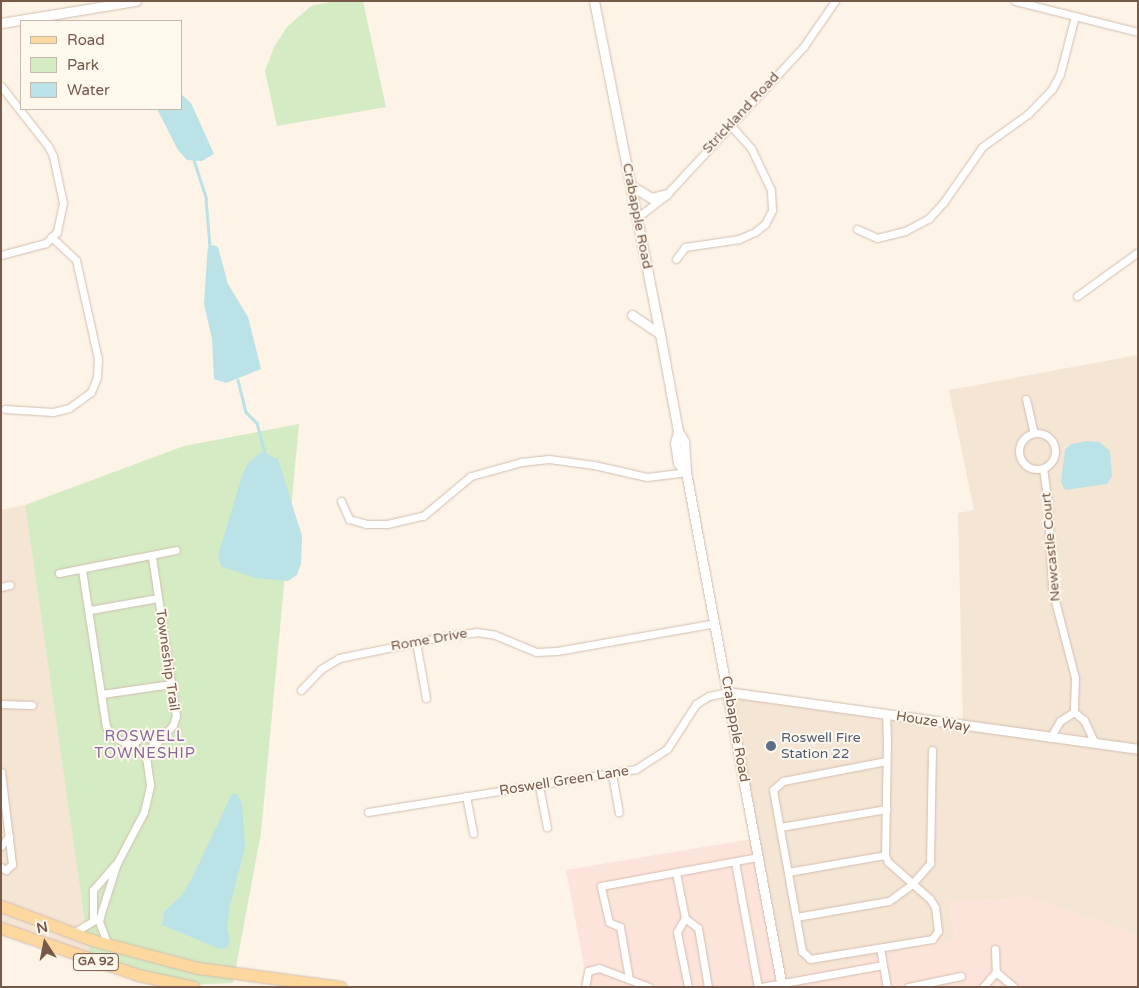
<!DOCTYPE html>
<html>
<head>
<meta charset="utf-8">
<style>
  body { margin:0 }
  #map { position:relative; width:1139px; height:988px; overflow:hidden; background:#fdf4e7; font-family:"Varela Round",sans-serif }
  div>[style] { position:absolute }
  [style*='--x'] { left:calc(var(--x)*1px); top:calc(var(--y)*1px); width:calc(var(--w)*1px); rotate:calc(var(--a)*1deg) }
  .residential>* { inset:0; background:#f5e5d5 }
  .commercial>* { inset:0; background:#fde4da }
  .green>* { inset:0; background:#d5ebc4 }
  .water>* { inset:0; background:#bae2e7 }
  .stream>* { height:2.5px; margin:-1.25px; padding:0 1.25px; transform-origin:1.25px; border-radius:1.25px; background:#bae2e7 }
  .roads { filter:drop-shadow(0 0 1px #d1bdae) drop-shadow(0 0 1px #d1bdae) }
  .minor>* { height:7px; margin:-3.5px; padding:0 3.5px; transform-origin:3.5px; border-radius:3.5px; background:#fff }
  .minor>.ring { margin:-3.5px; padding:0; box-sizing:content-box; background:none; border:7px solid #fff; border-radius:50% }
  .tertiary>* { height:9px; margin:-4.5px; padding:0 4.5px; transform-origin:4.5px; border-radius:4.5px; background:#fff }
  .primary>* { height:11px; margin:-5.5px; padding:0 5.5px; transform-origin:5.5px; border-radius:5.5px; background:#fcd79e }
  .dots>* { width:14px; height:14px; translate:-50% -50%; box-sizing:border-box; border:2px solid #fff8ed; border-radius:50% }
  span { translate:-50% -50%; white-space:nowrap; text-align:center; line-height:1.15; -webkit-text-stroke:4px #fff8ed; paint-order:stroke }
  .shield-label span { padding:1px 4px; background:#fff8ed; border:1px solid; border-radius:4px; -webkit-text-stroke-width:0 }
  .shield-label { font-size:12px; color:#77594a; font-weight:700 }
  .street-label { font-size:14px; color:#77594a }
  .service-label { font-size:14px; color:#4e5e75 }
  .left { translate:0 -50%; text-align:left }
  .neighbourhood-label { font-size:15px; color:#87669b; letter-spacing:1px }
  .frame { position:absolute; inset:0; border:2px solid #77594a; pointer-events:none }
  .legend { position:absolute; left:20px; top:20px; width:162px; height:90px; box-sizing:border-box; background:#fff8ed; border:1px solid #c9b8ac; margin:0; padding:6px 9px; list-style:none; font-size:15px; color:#77594a }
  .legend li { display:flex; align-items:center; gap:10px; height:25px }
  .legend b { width:25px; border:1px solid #c9b8ac }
  .north { position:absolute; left:20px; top:918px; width:50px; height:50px; -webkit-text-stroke:4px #fff8ed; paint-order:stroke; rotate:349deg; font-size:14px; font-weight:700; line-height:20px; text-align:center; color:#77594a }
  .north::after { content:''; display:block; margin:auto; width:18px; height:22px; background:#77594a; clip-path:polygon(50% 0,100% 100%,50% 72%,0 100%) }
</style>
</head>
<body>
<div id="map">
  <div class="residential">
    <i style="clip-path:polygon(1138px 355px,1138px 935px,1028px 897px,949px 902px,955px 939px,778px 980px,730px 687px,963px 724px,958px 513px,974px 510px,949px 390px)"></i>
    <i style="clip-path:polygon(25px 505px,91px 965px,1px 930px,1px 510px)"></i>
  </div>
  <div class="commercial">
    <i style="clip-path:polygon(752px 839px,778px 980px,955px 939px,949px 902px,1028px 897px,1138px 935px,1138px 987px,588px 987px,566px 870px)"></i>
  </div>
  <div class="green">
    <i style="clip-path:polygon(335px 1px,363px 1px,386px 107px,277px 126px,265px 71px,274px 47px,287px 27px,311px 6px)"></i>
    <i style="clip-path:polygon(299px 424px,261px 833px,233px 983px,161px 986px,91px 965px,25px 505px,184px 446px)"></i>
  </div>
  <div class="water">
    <i style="clip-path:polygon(181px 94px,191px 103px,214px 154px,202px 161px,187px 160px,178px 150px,157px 109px,181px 109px)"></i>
    <i style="clip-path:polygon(213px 245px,218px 247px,228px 284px,248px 317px,261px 369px,226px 383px,214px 379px,212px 339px,204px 304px,207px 257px,208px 248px)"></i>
    <i style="clip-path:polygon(1087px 441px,1099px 442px,1110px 451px,1112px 476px,1107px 484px,1065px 490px,1061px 482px,1065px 450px,1071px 444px)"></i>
    <i style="clip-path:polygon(262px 452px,278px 459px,302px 536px,301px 564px,297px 575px,288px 581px,255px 578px,221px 566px,218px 555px,243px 473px,249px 462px)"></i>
    <i style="clip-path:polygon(232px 794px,237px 794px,242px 803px,245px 847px,230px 906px,227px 927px,230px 941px,227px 948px,220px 949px,162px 925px,164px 912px,181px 896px,191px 880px)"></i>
  </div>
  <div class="stream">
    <i style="--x:194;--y:160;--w:40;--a:72"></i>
    <i style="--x:206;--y:198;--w:49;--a:85.3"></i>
    <i style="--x:238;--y:380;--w:33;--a:76"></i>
    <i style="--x:246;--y:412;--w:16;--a:45"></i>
    <i style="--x:257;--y:423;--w:31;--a:75"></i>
  </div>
  <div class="roads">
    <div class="minor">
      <i style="--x:1015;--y:1;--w:127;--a:14.1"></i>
      <i style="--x:1;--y:86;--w:76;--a:51.9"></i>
      <i style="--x:48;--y:146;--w:11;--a:63"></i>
      <i style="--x:53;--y:156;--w:48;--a:78"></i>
      <i style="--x:63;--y:203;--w:30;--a:102"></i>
      <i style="--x:57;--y:232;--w:16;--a:135"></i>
      <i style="--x:46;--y:243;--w:47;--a:165.1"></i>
      <i style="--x:638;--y:217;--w:37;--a:-38"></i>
      <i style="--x:667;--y:194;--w:202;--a:-47.2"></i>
      <i style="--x:804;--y:46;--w:55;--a:-55.4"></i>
      <i style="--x:857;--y:229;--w:22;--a:24"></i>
      <i style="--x:877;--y:238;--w:29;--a:-14"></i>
      <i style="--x:905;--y:231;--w:27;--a:-28"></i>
      <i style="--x:929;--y:218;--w:21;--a:-47"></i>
      <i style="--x:943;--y:203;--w:68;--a:-55.1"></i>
      <i style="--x:982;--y:147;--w:57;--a:-35.7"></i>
      <i style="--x:1028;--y:114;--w:35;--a:-46"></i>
      <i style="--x:1052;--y:89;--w:17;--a:-62"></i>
      <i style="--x:1060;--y:74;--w:60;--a:-75.5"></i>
      <i style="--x:676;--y:259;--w:15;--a:-53"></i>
      <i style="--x:685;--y:247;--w:55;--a:-8.4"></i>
      <i style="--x:739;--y:239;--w:17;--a:-24"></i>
      <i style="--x:755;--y:232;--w:13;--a:-39"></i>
      <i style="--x:765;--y:224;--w:16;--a:-63"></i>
      <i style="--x:772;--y:210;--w:20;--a:-93"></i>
      <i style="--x:771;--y:190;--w:47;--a:-115.5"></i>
      <i style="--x:751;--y:148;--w:31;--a:-132"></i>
      <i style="--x:1077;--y:296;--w:75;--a:-35.8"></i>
      <i style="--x:1026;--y:399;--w:35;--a:77"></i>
      <i style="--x:5;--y:409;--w:48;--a:3.6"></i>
      <i style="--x:53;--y:412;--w:16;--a:-14"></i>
      <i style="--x:69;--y:408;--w:27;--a:-36"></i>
      <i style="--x:91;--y:392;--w:16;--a:-68"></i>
      <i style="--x:97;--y:377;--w:18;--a:-87"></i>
      <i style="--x:98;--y:359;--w:101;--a:-102.5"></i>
      <i style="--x:76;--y:260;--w:34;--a:-137"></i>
      <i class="ring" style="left:1019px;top:433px;width:29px;height:29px"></i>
      <i style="--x:1043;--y:468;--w:37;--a:82"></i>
      <i style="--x:1048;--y:505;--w:84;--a:87.3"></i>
      <i style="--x:1052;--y:589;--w:92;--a:75.5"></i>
      <i style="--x:1075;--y:678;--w:34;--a:92"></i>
      <i style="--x:341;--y:501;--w:20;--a:66"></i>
      <i style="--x:349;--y:519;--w:18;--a:16"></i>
      <i style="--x:366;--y:524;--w:21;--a:0"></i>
      <i style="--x:387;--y:524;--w:37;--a:-13"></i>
      <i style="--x:423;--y:516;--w:62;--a:-39.8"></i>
      <i style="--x:471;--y:476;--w:52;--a:-15.6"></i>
      <i style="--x:521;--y:462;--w:28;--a:-6"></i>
      <i style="--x:549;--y:459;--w:45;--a:7.6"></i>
      <i style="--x:594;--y:465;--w:54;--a:12.8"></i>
      <i style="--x:647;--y:477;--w:39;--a:-7"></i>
      <i style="--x:82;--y:570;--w:158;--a:81.3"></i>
      <i style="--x:106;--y:726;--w:10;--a:61"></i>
      <i style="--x:111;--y:735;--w:40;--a:29.7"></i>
      <i style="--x:59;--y:573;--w:119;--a:-11.1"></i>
      <i style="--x:1;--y:587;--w:9;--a:-13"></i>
      <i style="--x:90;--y:610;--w:69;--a:-10"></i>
      <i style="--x:416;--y:642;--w:57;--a:79.9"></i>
      <i style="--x:301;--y:690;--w:29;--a:-46"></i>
      <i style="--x:321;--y:669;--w:21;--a:-31"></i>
      <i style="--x:339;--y:658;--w:109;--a:-11.6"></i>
      <i style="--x:446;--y:636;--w:31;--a:-7"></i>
      <i style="--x:477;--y:632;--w:18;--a:9"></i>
      <i style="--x:495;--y:635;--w:44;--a:22.5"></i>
      <i style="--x:536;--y:652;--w:21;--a:-3"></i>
      <i style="--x:557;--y:651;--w:160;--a:-10"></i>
      <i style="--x:102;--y:694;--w:70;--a:-8.2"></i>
      <i style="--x:1;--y:704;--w:31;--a:2"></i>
      <i style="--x:1050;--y:738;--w:20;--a:-60"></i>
      <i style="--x:1060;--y:721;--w:17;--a:-33"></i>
      <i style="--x:1074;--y:712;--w:13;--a:39"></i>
      <i style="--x:1084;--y:720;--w:26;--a:65"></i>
      <i style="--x:136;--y:750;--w:6;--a:-108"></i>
      <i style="--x:134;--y:744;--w:9;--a:-49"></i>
      <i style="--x:140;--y:737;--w:12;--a:9"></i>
      <i style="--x:152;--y:739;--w:7;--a:82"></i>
      <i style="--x:146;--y:755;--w:40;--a:-48"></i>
      <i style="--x:173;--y:725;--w:9;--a:-72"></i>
      <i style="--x:176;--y:716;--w:161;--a:-98.6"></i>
      <i style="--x:886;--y:761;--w:105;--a:169"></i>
      <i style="--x:783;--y:781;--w:13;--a:138"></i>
      <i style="--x:773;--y:790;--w:164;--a:79.8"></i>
      <i style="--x:802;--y:951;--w:11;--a:45"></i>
      <i style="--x:810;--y:959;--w:124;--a:-9.3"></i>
      <i style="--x:932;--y:939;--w:10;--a:-53"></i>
      <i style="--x:938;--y:931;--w:24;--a:-97"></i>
      <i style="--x:935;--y:907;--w:9;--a:-122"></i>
      <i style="--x:930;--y:899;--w:56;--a:-138.6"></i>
      <i style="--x:888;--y:862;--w:8;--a:-113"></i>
      <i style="--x:885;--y:855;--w:114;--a:-89"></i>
      <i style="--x:887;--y:741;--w:26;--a:-92"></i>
      <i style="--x:1;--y:772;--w:93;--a:83.2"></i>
      <i style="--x:12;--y:864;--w:8;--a:135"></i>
      <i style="--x:6;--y:870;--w:6;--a:-149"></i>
      <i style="--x:612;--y:774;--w:39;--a:80"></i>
      <i style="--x:539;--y:786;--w:42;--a:79"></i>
      <i style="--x:466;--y:796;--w:38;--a:79"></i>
      <i style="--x:368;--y:812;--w:271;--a:-9.1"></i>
      <i style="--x:636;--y:769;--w:37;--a:-33"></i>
      <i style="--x:667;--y:749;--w:54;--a:-57.2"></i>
      <i style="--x:696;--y:704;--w:15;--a:-32"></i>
      <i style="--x:709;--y:696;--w:19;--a:-12"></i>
      <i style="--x:780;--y:827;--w:108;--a:-9.6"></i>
      <i style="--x:1;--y:846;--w:13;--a:-51"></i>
      <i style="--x:735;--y:862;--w:127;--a:79.6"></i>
      <i style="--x:788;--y:872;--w:98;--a:-9.9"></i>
      <i style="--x:676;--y:873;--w:46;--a:78.7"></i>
      <i style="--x:685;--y:918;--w:16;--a:120"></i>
      <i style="--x:677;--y:932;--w:56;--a:78.7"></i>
      <i style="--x:796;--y:917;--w:94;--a:-9.8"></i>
      <i style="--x:889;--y:901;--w:29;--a:-36"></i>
      <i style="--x:912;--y:884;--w:28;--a:-49"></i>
      <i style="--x:930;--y:863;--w:113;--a:-89"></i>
      <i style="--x:685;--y:918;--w:16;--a:38"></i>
      <i style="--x:698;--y:928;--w:60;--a:80.4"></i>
      <i style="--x:73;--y:933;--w:23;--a:-31"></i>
      <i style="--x:93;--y:921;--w:31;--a:-90"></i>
      <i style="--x:93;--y:890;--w:33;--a:-49"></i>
      <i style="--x:108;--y:945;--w:26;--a:-111"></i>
      <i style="--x:99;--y:921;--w:11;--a:-75"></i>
      <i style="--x:102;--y:910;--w:49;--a:-72.3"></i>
      <i style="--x:117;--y:863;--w:58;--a:-62.1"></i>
      <i style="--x:144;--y:812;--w:28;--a:-77"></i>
      <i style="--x:150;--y:785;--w:30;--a:-98"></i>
      <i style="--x:880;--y:948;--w:40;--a:80"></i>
      <i style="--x:995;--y:949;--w:23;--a:88"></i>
      <i style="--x:996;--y:972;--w:23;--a:40"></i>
      <i style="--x:629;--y:979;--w:53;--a:-99.8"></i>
      <i style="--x:620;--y:927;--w:12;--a:-156"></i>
      <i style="--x:609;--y:922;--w:37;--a:-103"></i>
      <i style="--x:601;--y:886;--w:160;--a:-10.5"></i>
      <i style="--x:585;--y:987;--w:16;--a:-79"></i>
      <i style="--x:588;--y:971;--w:11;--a:-15"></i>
      <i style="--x:599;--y:968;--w:53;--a:20.8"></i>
      <i style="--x:761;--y:987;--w:124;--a:-10.2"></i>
      <i style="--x:908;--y:987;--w:54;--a:-11.7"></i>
      <i style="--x:983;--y:987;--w:20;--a:-49"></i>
    </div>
    <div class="tertiary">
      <i style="--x:594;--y:1;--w:339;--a:78.8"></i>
      <i style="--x:660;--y:334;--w:99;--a:79.5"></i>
      <i style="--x:678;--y:431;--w:12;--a:104"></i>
      <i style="--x:675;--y:443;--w:20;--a:81"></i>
      <i style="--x:678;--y:463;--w:12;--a:48"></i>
      <i style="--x:1;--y:23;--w:137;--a:-9.3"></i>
      <i style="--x:632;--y:186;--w:22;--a:32"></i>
      <i style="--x:651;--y:198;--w:16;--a:-14"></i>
      <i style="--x:632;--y:315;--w:34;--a:34"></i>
      <i style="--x:678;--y:431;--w:12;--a:59"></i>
      <i style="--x:684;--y:441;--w:31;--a:86"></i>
      <i style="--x:686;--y:472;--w:524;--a:79.44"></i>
      <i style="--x:728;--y:692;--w:414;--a:7.9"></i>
    </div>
    <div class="primary">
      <i style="--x:1;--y:906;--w:97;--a:20.5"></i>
      <i style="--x:92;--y:940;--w:110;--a:14.8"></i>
      <i style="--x:198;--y:968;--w:144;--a:7.6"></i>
      <i style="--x:1;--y:928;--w:145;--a:18.9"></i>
      <i style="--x:138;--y:975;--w:57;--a:12.1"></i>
    </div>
  </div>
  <div class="dots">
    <i style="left:771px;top:746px;background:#5c6f8a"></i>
  </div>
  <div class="shield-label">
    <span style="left:96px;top:962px">GA 92</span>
  </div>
  <div class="street-label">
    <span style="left:741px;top:113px;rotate:-47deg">Strickland Road</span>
    <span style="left:637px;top:216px;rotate:79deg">Crabapple Road</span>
    <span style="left:1051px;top:547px;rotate:-95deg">Newcastle Court</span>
    <span style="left:429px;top:640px;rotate:-10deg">Rome Drive</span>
    <span style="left:167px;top:660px;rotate:82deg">Towneship Trail</span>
    <span style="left:933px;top:722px;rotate:9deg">Houze Way</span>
    <span style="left:735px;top:729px;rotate:80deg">Crabapple Road</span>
    <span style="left:564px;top:781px;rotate:-9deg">Roswell Green Lane</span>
  </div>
  <div class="service-label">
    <span class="left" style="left:781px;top:746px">Roswell Fire<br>Station 22</span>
  </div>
  <div class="neighbourhood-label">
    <span style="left:145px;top:745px">ROSWELL<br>TOWNESHIP</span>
  </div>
  <div class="frame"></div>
  <ul class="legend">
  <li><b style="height:6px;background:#fcd79e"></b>Road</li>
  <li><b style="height:14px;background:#d5ebc4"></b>Park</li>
  <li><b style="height:14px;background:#bae2e7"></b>Water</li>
  </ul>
  <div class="north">N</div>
</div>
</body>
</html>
